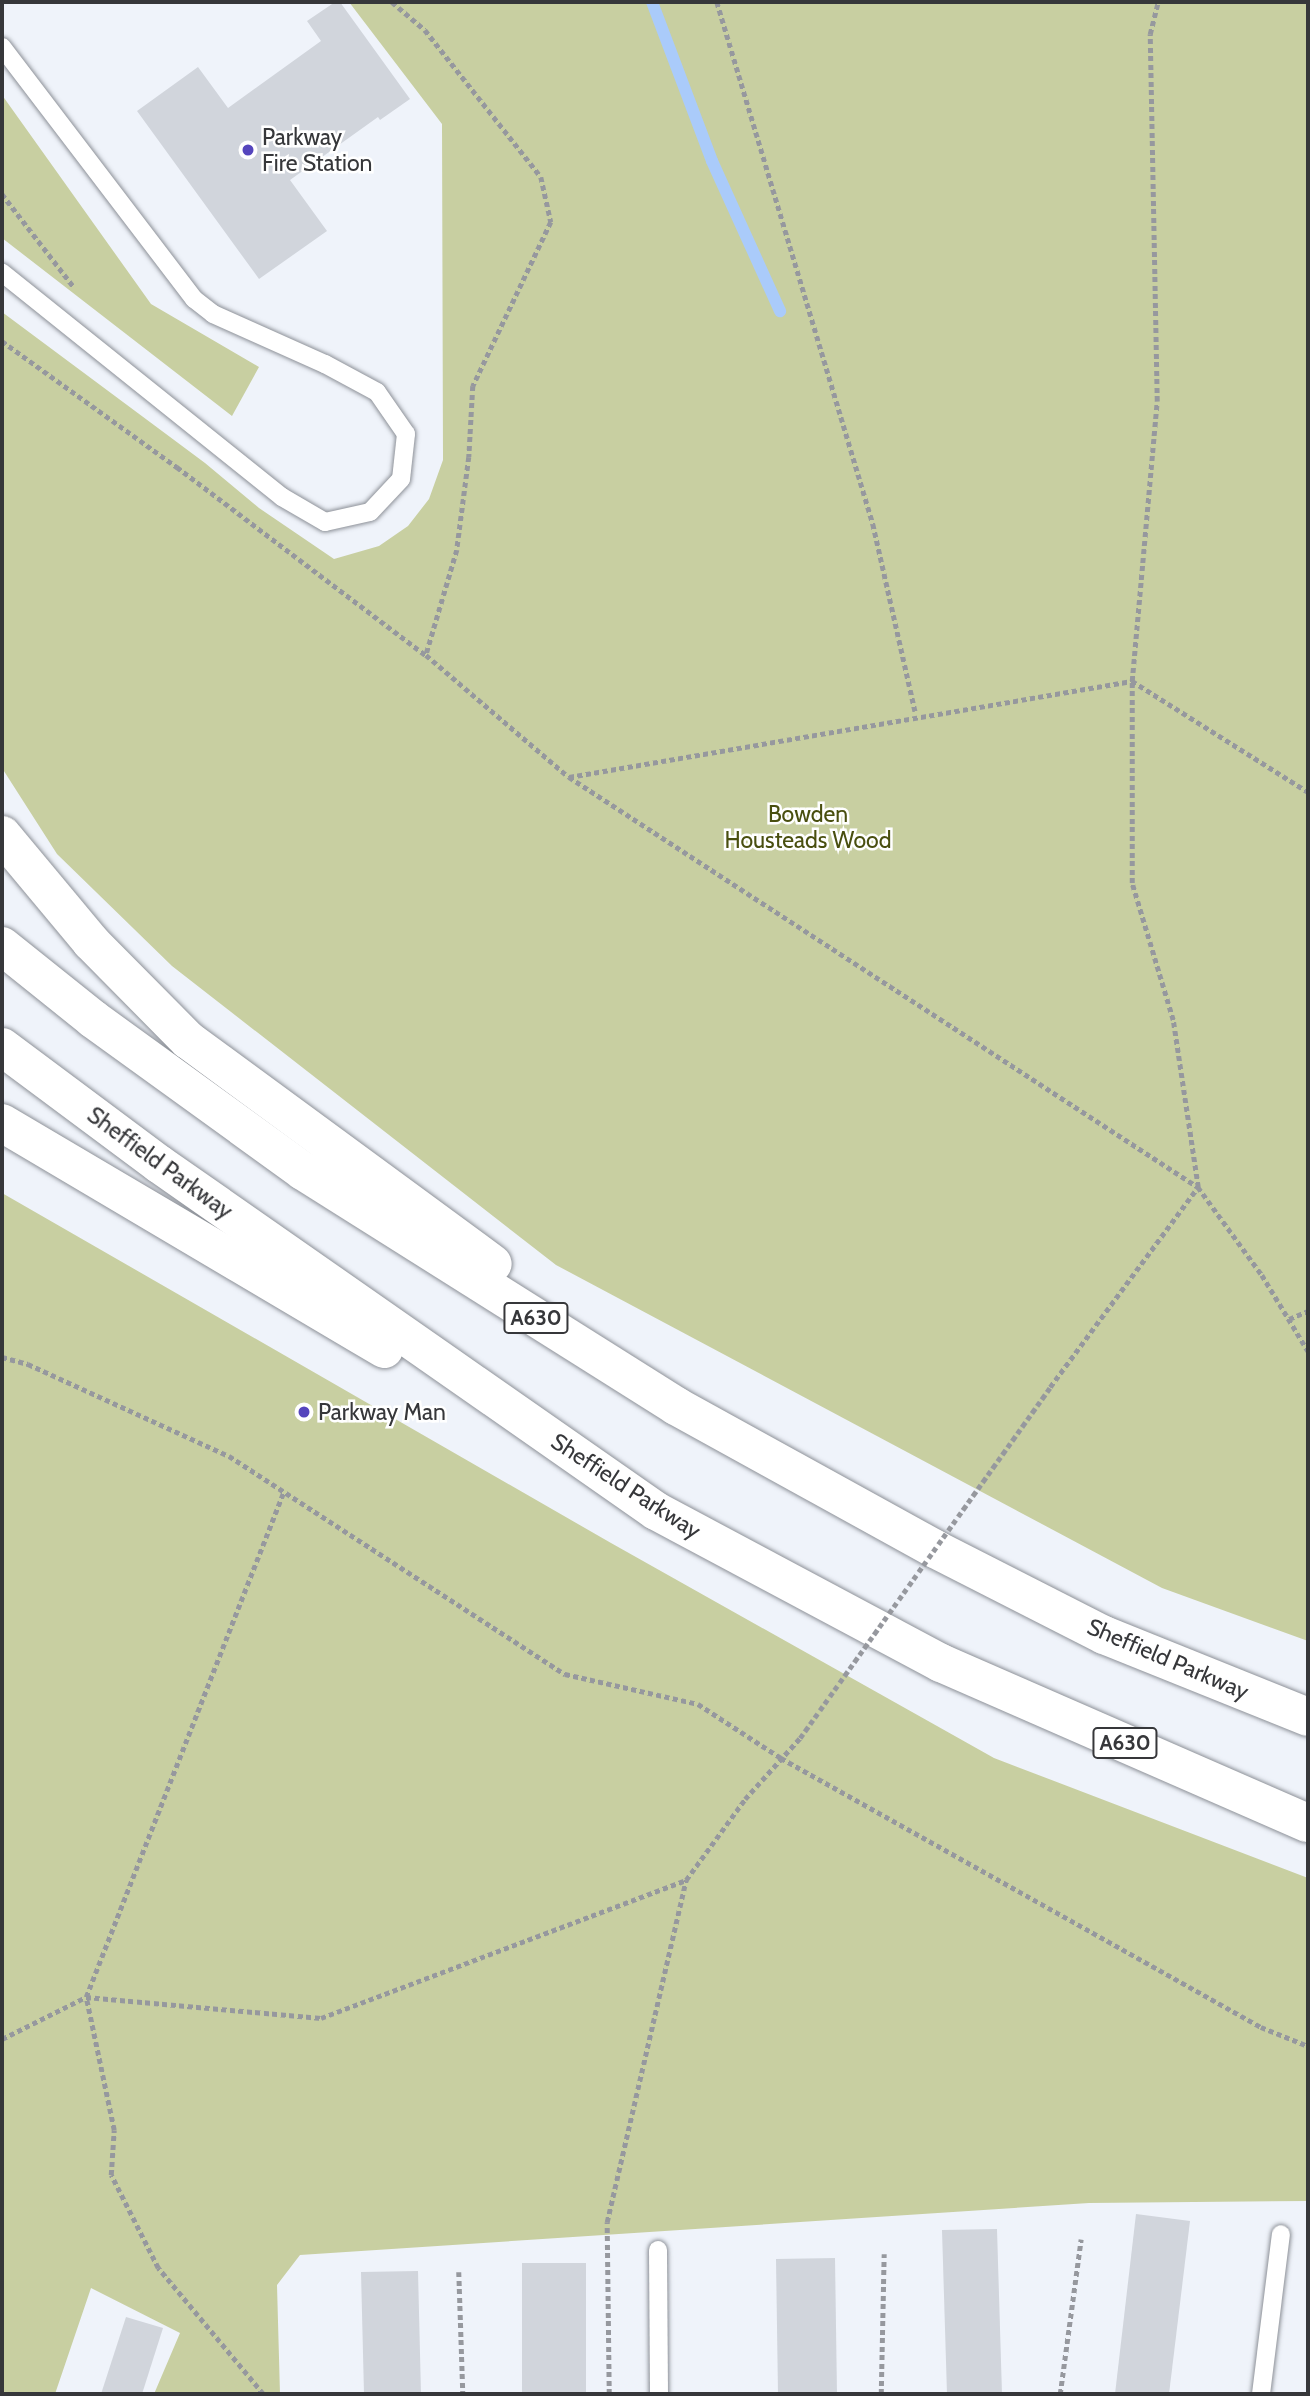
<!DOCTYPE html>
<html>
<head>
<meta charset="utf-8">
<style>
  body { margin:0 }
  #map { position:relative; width:1310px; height:2396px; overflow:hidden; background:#eff3fa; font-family:Cabin,sans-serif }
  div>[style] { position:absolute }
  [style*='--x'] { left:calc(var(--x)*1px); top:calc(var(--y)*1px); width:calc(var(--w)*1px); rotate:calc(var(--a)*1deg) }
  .green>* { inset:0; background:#c8cfa1 }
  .stream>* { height:12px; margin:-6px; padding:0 6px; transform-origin:6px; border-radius:6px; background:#aacbfa }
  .building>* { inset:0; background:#d1d5dc }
  .path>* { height:4.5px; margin-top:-2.25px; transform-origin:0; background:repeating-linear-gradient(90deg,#96989e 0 5px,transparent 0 8.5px) }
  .roads { filter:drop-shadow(0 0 2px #8d9198) drop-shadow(0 0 2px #8d9198) }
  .service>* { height:18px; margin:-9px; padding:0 9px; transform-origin:9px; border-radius:9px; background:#fff }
  .trunk>* { height:38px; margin:-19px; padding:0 19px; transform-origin:19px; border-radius:19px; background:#fff }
  .path-bridge>* { height:4.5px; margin-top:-2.25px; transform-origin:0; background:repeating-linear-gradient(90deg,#96989e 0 5px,transparent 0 8.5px) }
  .dots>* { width:19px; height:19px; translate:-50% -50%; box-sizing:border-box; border:4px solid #fff; border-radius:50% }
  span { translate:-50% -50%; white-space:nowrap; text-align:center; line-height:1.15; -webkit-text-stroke:5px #fff; paint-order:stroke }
  .shield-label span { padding:2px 5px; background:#fff; border:2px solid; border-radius:5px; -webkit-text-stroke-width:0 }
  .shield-label { font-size:21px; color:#36373a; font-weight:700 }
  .poi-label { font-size:23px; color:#36373a }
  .left { translate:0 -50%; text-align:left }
  .park-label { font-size:23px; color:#494f0f }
  .street-label { font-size:23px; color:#36373a }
  .frame { position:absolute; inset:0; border:4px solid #36373a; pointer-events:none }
</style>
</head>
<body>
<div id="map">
  <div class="green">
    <i style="clip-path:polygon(349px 2px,1308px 2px,1308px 1641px,1162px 1588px,556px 1265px,172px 966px,57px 854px,2px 768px,2px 312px,205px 463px,259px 508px,334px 559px,379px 546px,408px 526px,429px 499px,443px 460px,442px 124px)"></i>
    <i style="clip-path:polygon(2px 95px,151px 304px,259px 367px,232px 416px,2px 238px)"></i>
    <i style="clip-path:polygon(2px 1193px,611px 1543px,994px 1758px,1308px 1878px,1308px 2201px,1089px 2203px,300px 2255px,277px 2285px,280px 2394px,154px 2394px,180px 2333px,91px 2288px,55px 2394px,2px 2394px)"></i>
  </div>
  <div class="stream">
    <i style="--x:652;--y:2;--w:170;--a:69.3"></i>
    <i style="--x:712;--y:161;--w:165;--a:65.6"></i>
  </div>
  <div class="building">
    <i style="clip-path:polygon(335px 2px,340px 2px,410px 99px,380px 120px,378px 117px,290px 180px,327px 231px,259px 279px,137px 111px,198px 67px,228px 108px,321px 41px,307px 21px)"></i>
    <i style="clip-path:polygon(1136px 2214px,1190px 2221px,1169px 2394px,1115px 2394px)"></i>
    <i style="clip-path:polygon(997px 2229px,1002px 2394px,947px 2394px,942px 2230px)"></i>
    <i style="clip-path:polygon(835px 2258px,837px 2394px,778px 2394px,776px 2259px)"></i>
    <i style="clip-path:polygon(522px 2263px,586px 2263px,586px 2394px,522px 2394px)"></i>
    <i style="clip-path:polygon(418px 2271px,421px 2394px,364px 2394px,361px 2272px)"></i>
    <i style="clip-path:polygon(126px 2317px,163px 2328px,142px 2394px,101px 2394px)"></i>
  </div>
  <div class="path">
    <i style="--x:392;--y:2;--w:43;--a:40.3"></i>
    <i style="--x:425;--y:30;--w:187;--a:51.7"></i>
    <i style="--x:541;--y:177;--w:46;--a:77.5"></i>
    <i style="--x:551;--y:222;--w:182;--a:115.4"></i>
    <i style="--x:473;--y:386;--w:71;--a:93.2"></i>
    <i style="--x:469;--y:457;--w:94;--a:97.4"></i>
    <i style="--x:457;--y:550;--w:109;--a:106.4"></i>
    <i style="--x:426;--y:655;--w:188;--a:40.5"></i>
    <i style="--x:569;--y:777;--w:751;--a:33.1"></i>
    <i style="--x:1198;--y:1187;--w:109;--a:54"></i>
    <i style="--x:1262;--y:1275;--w:89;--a:58.8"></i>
    <i style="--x:717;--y:2;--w:545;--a:73.36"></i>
    <i style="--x:873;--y:524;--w:192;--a:77.3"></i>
    <i style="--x:2;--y:194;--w:118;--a:52.3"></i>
    <i style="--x:2;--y:341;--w:216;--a:35.8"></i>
    <i style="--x:177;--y:467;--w:312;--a:37.1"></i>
    <i style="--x:569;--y:777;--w:571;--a:-9.68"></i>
    <i style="--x:1132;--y:681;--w:208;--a:32.2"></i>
    <i style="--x:1289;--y:1319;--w:21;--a:-23"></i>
    <i style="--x:2;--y:1357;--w:27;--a:15"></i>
    <i style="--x:28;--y:1364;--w:221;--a:24.6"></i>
    <i style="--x:229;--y:1456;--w:401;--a:33"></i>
    <i style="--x:565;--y:1674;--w:136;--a:12.7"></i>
    <i style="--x:698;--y:1704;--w:99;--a:33"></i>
    <i style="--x:781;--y:1758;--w:550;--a:29.27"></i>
    <i style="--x:1261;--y:2027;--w:51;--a:22"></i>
    <i style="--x:1050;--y:1387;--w:249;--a:-53.5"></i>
    <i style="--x:1198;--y:1187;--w:169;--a:-98.5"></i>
    <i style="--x:1173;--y:1020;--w:143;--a:-106.7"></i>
    <i style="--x:1132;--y:883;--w:202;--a:-90"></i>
    <i style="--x:1132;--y:681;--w:281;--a:-84.9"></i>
    <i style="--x:1157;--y:401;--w:367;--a:-91.1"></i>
    <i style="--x:1150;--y:34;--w:33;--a:-76"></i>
    <i style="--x:2;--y:2039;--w:94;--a:-26.6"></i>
    <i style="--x:86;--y:1997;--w:236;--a:5.1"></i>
    <i style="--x:321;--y:2018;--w:390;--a:-20.7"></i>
    <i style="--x:686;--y:1880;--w:100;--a:-53.9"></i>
    <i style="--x:745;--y:1799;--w:82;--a:-48"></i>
    <i style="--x:459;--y:2272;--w:122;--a:88.1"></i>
    <i style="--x:263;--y:2394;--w:164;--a:-129.8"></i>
    <i style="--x:158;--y:2268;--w:104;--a:-116.8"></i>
    <i style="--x:111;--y:2175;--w:45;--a:-86.2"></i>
    <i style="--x:114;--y:2130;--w:136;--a:-101.9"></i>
    <i style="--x:86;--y:1997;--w:543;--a:-68.63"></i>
    <i style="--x:609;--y:2394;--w:172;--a:-90.7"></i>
    <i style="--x:607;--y:2222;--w:351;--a:-77"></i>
    <i style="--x:881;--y:2394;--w:140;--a:-88.8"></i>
    <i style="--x:1060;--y:2394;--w:156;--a:-82.3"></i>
  </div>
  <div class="roads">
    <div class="service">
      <i style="--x:2;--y:47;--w:317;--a:52.7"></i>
      <i style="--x:194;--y:299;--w:24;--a:38"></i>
      <i style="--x:213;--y:314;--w:123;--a:24.1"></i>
      <i style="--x:325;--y:364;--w:59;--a:28.3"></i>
      <i style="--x:377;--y:392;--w:51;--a:55.4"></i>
      <i style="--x:406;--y:434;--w:45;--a:96.3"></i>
      <i style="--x:401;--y:479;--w:45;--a:133.2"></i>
      <i style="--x:370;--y:512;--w:46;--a:167.5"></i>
      <i style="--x:325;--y:522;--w:50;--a:-149.8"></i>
      <i style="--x:282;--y:497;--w:359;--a:-141.3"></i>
      <i style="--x:658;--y:2250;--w:144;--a:89.6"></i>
      <i style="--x:1261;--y:2394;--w:161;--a:-82.9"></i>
    </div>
    <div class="trunk">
      <i style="--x:2;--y:835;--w:139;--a:50.2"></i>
      <i style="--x:91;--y:942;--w:138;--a:45.3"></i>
      <i style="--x:188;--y:1040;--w:378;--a:36.3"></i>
      <i style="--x:2;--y:946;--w:117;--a:38.7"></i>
      <i style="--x:93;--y:1019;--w:259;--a:35.9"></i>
      <i style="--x:303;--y:1171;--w:441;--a:32.2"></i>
      <i style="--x:676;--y:1406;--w:296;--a:28.9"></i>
      <i style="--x:935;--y:1549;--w:190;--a:27"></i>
      <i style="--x:1104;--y:1635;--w:220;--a:21.9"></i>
      <i style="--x:2;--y:1047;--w:196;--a:36.7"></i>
      <i style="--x:159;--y:1164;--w:606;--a:34.92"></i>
      <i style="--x:656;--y:1511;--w:323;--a:28.1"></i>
      <i style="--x:941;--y:1663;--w:400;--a:23.6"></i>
      <i style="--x:2;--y:1123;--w:444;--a:30.6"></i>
    </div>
  </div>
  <div class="path-bridge">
    <i style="--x:800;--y:1738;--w:431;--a:-54.5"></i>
  </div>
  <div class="dots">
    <i style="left:248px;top:150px;background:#5545bd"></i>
    <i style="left:304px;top:1412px;background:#5545bd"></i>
  </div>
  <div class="shield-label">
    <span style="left:536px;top:1318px">A630</span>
    <span style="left:1125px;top:1743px">A630</span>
  </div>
  <div class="poi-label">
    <span class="left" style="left:262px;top:150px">Parkway<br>Fire Station</span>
    <span class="left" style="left:318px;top:1412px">Parkway Man</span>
  </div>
  <div class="park-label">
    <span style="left:808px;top:827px">Bowden<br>Housteads Wood</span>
  </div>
  <div class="street-label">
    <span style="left:160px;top:1163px;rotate:36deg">Sheffield Parkway</span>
    <span style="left:626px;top:1486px;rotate:33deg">Sheffield Parkway</span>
    <span style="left:1168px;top:1659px;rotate:23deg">Sheffield Parkway</span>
  </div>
  <div class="frame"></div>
</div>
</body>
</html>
